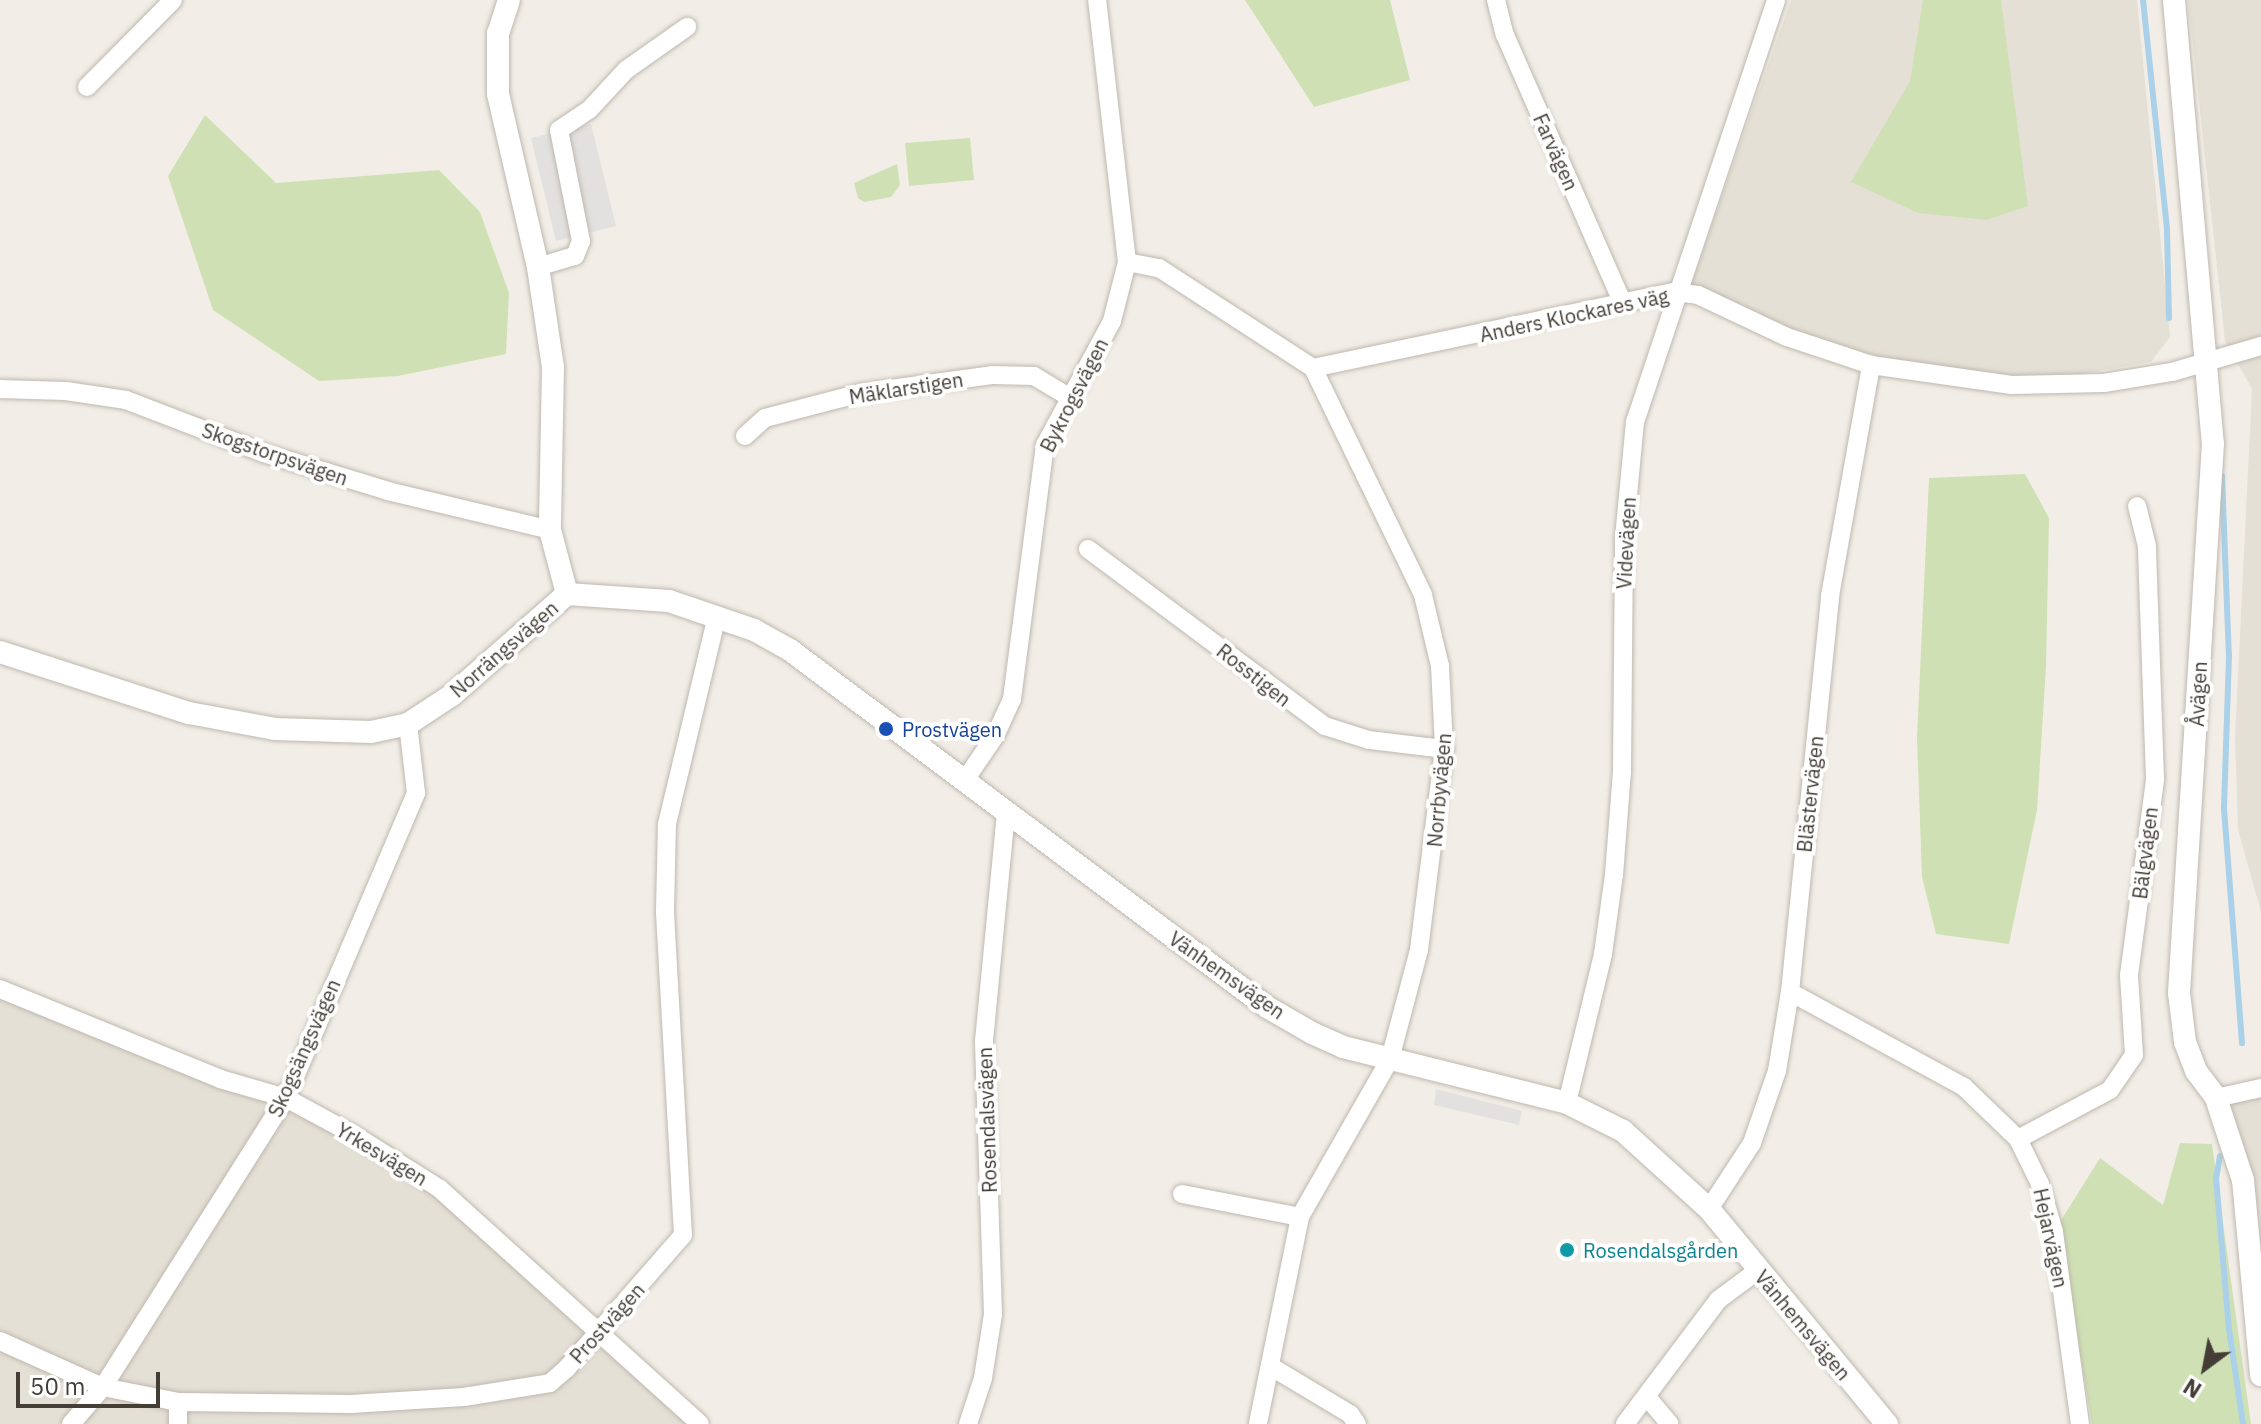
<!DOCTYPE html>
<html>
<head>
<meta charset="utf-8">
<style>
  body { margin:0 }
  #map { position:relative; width:2261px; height:1424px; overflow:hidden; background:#f2eee7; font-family:"IBM Plex Sans",sans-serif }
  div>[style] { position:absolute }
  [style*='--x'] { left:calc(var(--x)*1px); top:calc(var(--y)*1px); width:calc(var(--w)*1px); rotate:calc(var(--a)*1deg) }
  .residential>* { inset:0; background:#e5e0d6 }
  .green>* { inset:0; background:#cfe1b4 }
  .parking>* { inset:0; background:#e3e1df }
  .stream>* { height:6px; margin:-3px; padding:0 3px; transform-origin:3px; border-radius:3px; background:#aad1e8 }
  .roads { filter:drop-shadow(0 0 2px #bfb8ae) drop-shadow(0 0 2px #bfb8ae) }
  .minor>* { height:18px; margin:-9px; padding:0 9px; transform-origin:9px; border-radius:9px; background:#fff }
  .tertiary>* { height:22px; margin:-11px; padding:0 11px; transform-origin:11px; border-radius:11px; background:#fff }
  .dots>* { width:22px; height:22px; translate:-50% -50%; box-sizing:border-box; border:4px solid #fff; border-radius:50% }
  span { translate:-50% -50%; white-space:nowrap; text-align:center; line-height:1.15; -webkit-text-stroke:8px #fff; paint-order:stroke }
  .street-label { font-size:20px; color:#443e37 }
  .transit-label { font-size:20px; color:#164399 }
  .left { translate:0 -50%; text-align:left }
  .culture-label { font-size:20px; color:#0d838f }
  .north { position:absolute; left:2165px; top:1328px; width:80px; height:80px; -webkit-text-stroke:6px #fff; paint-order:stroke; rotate:212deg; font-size:22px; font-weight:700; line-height:32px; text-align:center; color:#443e37 }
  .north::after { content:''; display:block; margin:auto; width:28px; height:36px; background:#443e37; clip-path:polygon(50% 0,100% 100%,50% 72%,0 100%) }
  .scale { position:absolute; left:16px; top:1372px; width:144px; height:36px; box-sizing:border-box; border:4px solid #443e37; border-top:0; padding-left:10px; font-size:24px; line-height:28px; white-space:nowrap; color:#443e37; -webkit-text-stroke:6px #fff; paint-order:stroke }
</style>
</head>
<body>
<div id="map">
  <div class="residential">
    <i style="clip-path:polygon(1791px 0,2137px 0,2170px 337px,2151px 362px,2056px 378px,1871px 365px,1690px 287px)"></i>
    <i style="clip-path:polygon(2188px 0,2261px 0,2261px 912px,2238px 830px,2235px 737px,2252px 389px,2225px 341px)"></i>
    <i style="clip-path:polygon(0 984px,286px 1098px,440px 1189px,689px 1424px,0 1424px)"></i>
    <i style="clip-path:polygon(2261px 1087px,2261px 1330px,2216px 1098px)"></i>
  </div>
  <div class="green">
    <i style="clip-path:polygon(1245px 0,1390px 0,1410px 80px,1314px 107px)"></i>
    <i style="clip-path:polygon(1923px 0,2001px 0,2028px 206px,1987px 220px,1918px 213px,1851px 182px,1910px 81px)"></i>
    <i style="clip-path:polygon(205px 115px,276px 183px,439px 170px,480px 212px,509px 293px,506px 354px,398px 376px,319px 381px,213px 310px,168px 176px)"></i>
    <i style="clip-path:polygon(970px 138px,974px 180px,909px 186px,905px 143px)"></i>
    <i style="clip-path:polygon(897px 164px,900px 185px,891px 197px,864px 202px,858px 198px,854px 183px)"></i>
    <i style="clip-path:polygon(2025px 474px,2049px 518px,2046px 667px,2037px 810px,2009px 944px,1936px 934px,1922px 877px,1917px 737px,1929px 478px)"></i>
    <i style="clip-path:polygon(2180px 1143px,2212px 1144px,2251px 1424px,2092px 1424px,2058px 1225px,2100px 1158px,2163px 1205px)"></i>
  </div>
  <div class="parking">
    <i style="clip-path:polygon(591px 124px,616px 226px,556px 241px,531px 138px)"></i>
    <i style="clip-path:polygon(1436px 1089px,1522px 1111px,1519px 1125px,1434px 1105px)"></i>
  </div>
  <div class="stream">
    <i style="--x:2143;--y:0;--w:231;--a:84"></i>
    <i style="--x:2167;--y:230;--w:88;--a:88.7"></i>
    <i style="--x:2222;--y:476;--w:180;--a:87.8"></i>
    <i style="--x:2229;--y:656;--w:153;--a:91.9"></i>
    <i style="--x:2224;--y:809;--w:235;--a:85.6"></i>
    <i style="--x:2220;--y:1156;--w:22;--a:100"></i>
    <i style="--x:2216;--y:1178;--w:152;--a:85.1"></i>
    <i style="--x:2229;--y:1329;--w:96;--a:81.6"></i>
  </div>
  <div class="roads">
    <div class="minor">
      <i style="--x:1496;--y:0;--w:36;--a:76"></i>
      <i style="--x:1505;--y:35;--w:291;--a:66.3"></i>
      <i style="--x:87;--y:87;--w:122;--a:-45.3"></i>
      <i style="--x:1127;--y:262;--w:33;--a:11"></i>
      <i style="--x:1159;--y:268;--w:184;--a:33"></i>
      <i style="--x:1313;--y:368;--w:252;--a:64.1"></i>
      <i style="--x:1423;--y:595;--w:73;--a:76.5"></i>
      <i style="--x:1440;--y:666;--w:83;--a:87.2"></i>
      <i style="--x:1444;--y:749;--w:203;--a:97.1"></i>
      <i style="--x:1419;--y:950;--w:113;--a:104.9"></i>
      <i style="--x:1390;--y:1059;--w:182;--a:119.7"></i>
      <i style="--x:1300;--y:1217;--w:211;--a:101.5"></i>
      <i style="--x:538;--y:267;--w:39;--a:-17"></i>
      <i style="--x:575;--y:256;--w:16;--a:-68"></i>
      <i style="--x:581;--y:241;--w:113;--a:-101.2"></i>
      <i style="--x:559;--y:130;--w:36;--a:-34"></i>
      <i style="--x:589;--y:110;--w:54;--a:-47.2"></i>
      <i style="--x:626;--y:70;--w:75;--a:-35.2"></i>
      <i style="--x:1313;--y:368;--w:369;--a:-11.9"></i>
      <i style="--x:1674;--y:292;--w:24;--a:7"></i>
      <i style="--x:1698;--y:295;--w:98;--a:25.3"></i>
      <i style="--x:1787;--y:337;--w:89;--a:18.4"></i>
      <i style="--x:1871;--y:365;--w:142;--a:8.1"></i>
      <i style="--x:2012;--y:385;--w:92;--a:-1.2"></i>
      <i style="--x:2104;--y:383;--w:69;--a:-9.2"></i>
      <i style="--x:2172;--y:372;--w:93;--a:-16.3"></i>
      <i style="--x:0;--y:389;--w:66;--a:1.7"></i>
      <i style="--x:66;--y:391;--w:61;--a:8.5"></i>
      <i style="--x:126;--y:400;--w:148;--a:21"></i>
      <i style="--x:264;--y:453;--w:130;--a:17"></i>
      <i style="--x:388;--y:491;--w:167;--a:13.5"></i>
      <i style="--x:745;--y:436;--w:27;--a:-42"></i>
      <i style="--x:765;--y:418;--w:99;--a:-14.6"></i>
      <i style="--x:861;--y:393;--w:132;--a:-7.8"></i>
      <i style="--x:992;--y:375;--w:42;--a:1.4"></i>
      <i style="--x:1034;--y:376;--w:41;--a:31"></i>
      <i style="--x:1088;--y:549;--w:296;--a:36.8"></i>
      <i style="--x:1325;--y:726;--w:46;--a:17.7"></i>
      <i style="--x:1369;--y:740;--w:76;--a:6.8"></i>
      <i style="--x:965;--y:780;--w:53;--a:-55.7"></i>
      <i style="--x:995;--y:736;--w:41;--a:-65.3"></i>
      <i style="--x:1012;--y:699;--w:256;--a:-82.6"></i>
      <i style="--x:1045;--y:445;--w:141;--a:-61.6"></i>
      <i style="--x:1112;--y:321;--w:61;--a:-75.7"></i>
      <i style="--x:1127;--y:262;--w:264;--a:-96.5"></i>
      <i style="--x:0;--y:989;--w:238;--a:22.2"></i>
      <i style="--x:220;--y:1079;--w:69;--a:16.1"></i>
      <i style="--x:286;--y:1098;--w:80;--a:28.5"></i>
      <i style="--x:356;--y:1136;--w:99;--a:32.2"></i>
      <i style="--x:440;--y:1189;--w:350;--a:42.1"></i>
      <i style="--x:1790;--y:992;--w:198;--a:28.6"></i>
      <i style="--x:1964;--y:1087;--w:75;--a:43.9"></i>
      <i style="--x:2018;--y:1139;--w:50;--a:63.9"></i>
      <i style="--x:2040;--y:1184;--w:50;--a:73.7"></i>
      <i style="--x:2054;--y:1232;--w:194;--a:82.3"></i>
      <i style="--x:2216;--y:1098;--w:46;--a:-12.5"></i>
      <i style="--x:1567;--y:1103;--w:153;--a:-76.4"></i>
      <i style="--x:1603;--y:954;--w:80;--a:-82.1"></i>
      <i style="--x:1614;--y:875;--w:103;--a:-85.6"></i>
      <i style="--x:1622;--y:772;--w:234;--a:-89.5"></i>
      <i style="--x:1624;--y:538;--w:117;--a:-84.6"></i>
      <i style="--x:1635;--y:422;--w:445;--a:-71.5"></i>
      <i style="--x:2018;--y:1139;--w:104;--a:-28"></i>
      <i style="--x:2110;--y:1090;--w:42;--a:-55.6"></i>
      <i style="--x:2134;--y:1055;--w:80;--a:-93.6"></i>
      <i style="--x:2129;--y:975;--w:198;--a:-82.4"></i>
      <i style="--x:2155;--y:779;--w:233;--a:-92"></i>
      <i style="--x:2147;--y:546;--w:41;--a:-104"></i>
      <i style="--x:1182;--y:1194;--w:120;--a:11"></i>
      <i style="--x:1709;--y:1209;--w:79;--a:-56.9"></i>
      <i style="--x:1752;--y:1143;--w:76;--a:-70.9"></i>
      <i style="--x:1777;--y:1071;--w:80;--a:-80.7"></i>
      <i style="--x:1790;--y:992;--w:398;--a:-84.2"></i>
      <i style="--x:1830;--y:596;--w:235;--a:-79.9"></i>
      <i style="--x:0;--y:1341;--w:113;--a:24.1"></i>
      <i style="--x:103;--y:1387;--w:76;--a:11.3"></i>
      <i style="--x:178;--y:1402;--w:173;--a:0.7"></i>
      <i style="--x:351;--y:1404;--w:113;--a:-3.5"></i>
      <i style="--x:464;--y:1397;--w:87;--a:-9.2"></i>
      <i style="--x:550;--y:1383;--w:23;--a:-41"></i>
      <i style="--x:567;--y:1368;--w:176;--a:-48.9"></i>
      <i style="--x:683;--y:1235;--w:324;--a:-93.2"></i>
      <i style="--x:665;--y:911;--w:87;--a:-88.7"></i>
      <i style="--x:667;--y:824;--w:214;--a:-76.5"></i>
      <i style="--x:1270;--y:1366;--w:93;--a:31"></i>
      <i style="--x:1350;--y:1414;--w:12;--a:55"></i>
      <i style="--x:1647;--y:1397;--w:35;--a:50"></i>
      <i style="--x:178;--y:1402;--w:22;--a:90"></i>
      <i style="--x:71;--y:1424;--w:49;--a:-49.1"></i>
      <i style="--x:103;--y:1387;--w:342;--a:-57.7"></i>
      <i style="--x:286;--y:1098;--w:332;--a:-66.9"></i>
      <i style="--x:416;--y:793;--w:69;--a:-96.6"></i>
      <i style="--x:968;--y:1424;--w:48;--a:-71.9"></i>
      <i style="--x:983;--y:1378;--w:65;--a:-81.1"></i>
      <i style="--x:993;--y:1314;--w:273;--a:-91.9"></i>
      <i style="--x:984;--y:1041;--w:229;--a:-84.5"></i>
      <i style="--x:1625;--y:1424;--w:155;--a:-53.1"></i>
      <i style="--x:1718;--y:1300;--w:49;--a:-36.6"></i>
    </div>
    <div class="tertiary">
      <i style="--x:509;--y:0;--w:35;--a:108"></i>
      <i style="--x:498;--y:33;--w:61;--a:90"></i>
      <i style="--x:498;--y:94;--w:178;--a:77"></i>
      <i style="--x:538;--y:267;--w:101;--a:81.5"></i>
      <i style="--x:553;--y:367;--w:163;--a:91.1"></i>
      <i style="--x:550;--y:530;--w:66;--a:75.1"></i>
      <i style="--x:2174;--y:0;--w:445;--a:85"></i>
      <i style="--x:2213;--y:443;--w:551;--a:93.54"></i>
      <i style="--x:2179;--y:993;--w:49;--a:83"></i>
      <i style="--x:2185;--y:1042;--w:31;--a:69"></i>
      <i style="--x:2196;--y:1071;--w:34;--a:53"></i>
      <i style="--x:2216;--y:1098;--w:86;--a:71.8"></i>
      <i style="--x:2243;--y:1180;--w:196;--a:84.7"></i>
      <i style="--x:567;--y:594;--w:102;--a:3.9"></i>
      <i style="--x:669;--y:601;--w:90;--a:18.8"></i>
      <i style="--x:754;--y:630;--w:41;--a:29.1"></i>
      <i style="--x:790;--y:650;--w:596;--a:36.81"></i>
      <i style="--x:1267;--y:1007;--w:52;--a:30"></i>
      <i style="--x:1312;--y:1033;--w:34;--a:24"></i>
      <i style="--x:1343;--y:1047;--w:231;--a:14"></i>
      <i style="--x:1567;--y:1103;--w:63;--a:26.6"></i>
      <i style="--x:1623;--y:1131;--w:116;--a:42.2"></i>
      <i style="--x:1709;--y:1209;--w:279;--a:50.4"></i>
      <i style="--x:0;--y:652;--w:199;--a:17.9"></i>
      <i style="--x:189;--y:713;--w:87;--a:10.5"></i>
      <i style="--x:275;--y:729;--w:96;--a:1.8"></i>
      <i style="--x:371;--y:732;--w:38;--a:-12"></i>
      <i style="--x:408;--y:724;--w:53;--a:-33.4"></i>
      <i style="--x:452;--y:695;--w:153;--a:-41.3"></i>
    </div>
  </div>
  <div class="dots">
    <i style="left:886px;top:729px;background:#1a4fb4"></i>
    <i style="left:1567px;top:1250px;background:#0f9aa8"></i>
  </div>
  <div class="street-label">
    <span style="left:1556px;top:152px;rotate:66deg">Farvägen</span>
    <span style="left:1574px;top:315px;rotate:-12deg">Anders Klockares väg</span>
    <span style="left:906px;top:388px;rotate:-9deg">Mäklarstigen</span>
    <span style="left:1074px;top:395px;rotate:-63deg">Bykrogsvägen</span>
    <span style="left:275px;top:454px;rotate:19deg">Skogstorpsvägen</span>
    <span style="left:1626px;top:543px;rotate:-87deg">Videvägen</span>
    <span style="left:504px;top:649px;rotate:-41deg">Norrängsvägen</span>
    <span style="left:1254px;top:675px;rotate:38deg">Rosstigen</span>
    <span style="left:2198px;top:694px;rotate:-87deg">Åvägen</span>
    <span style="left:1439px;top:790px;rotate:-85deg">Norrbyvägen</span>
    <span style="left:1810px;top:794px;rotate:-84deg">Blästervägen</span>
    <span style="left:2145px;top:853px;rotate:-83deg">Bälgvägen</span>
    <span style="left:1227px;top:975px;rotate:35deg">Vänhemsvägen</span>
    <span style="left:304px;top:1048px;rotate:-66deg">Skogsängsvägen</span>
    <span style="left:987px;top:1120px;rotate:-92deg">Rosendalsvägen</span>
    <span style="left:382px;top:1154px;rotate:31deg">Yrkesvägen</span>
    <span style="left:2051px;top:1238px;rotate:78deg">Hejarvägen</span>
    <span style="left:607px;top:1323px;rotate:-48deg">Prostvägen</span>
    <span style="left:1803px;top:1325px;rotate:50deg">Vänhemsvägen</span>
  </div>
  <div class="transit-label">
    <span class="left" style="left:902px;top:729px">Prostvägen</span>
  </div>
  <div class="culture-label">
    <span class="left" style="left:1583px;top:1250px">Rosendalsgården</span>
  </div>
  <div class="north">N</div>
  <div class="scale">50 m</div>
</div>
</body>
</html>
